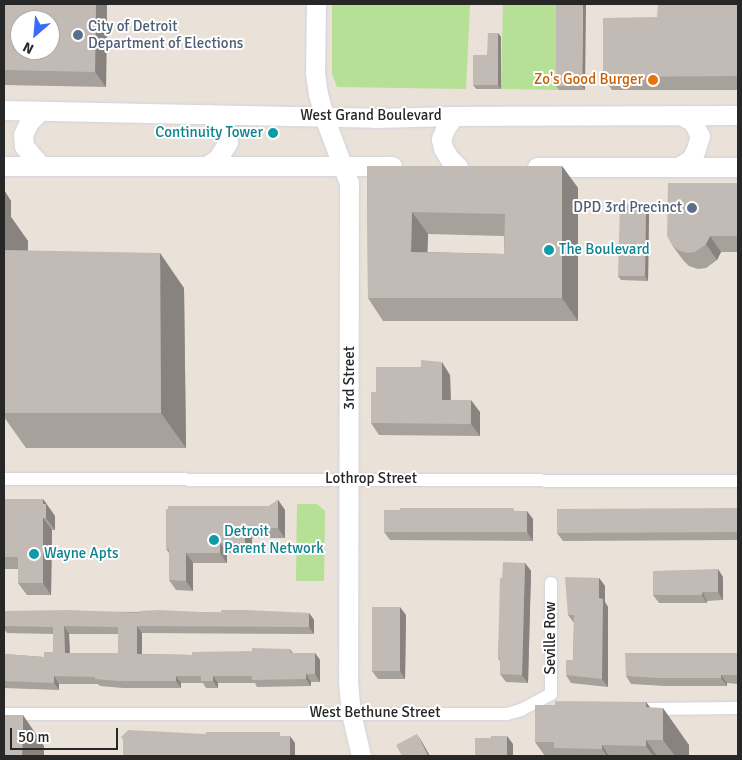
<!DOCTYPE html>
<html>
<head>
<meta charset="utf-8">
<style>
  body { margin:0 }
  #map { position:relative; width:742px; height:760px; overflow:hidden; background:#eae1d8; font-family:Signika,sans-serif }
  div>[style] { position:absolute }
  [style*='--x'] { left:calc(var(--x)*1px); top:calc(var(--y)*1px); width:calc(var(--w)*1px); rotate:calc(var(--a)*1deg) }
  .green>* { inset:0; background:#b5e095 }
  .roads { filter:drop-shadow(0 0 1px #ced3e0) drop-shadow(0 0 1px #ced3e0) }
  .street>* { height:12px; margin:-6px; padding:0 6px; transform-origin:6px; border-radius:6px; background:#fff }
  .secondary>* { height:19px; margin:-9.5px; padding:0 9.5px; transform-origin:9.5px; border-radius:9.5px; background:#fff }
  .wall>* { inset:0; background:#a7a19c }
  .shaded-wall>* { inset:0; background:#88837f }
  .building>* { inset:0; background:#c2bbb5 }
  .dots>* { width:14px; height:14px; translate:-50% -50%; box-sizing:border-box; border:2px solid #fff; border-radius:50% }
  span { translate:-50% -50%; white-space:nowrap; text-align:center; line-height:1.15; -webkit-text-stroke:4px #fff; paint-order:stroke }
  .service-label { font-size:15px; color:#4e5e75 }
  .left { translate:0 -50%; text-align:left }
  .right { translate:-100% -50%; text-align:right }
  .food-label { font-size:15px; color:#c56008 }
  .street-label { font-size:15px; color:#272727 }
  .culture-label { font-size:15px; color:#0d838f }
  .frame { position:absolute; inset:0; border:5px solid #272727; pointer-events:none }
  .north { position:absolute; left:10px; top:10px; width:50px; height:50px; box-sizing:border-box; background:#fff; border:1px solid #a9a9a9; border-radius:50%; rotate:207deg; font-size:14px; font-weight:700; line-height:20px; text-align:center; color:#272727 }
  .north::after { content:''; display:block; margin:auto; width:18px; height:22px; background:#396bf6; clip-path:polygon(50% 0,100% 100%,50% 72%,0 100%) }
  .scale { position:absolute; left:10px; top:728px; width:108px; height:22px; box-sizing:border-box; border:2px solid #272727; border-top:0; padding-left:6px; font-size:15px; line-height:18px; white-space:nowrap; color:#272727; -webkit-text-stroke:4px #fff; paint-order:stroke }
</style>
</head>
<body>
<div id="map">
  <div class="green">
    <i style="clip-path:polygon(332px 4px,470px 4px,466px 89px,337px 87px,332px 74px)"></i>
    <i style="clip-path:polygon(503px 4px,559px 4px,559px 90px,501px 89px)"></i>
    <i style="clip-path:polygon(297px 504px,317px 504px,325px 511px,324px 581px,296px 581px)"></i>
  </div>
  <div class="roads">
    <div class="street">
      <i style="--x:4;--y:479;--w:734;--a:0.16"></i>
      <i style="--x:551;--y:694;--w:111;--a:-90"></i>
      <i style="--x:648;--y:709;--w:90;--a:-0.6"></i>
      <i style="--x:4;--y:714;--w:503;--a:0"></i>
      <i style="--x:507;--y:714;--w:15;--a:-16"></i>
      <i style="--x:521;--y:710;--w:34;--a:-28"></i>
    </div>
    <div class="secondary">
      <i style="--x:316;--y:4;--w:69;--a:90.8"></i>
      <i style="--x:315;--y:73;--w:21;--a:82"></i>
      <i style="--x:318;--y:94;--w:24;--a:75"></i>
      <i style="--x:324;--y:117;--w:71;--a:69.3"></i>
      <i style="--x:349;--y:183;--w:498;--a:90.1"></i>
      <i style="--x:348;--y:681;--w:32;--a:85"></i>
      <i style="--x:351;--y:713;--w:44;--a:76.9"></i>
      <i style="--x:4;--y:110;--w:371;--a:1.2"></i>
      <i style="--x:375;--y:118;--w:79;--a:-1.5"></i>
      <i style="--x:454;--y:116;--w:284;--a:-0.2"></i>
      <i style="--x:40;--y:111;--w:16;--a:135"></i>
      <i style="--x:29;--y:122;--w:14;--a:115"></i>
      <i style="--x:23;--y:135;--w:11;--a:85"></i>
      <i style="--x:24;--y:146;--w:26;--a:50"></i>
      <i style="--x:454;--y:116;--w:14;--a:126"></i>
      <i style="--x:446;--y:127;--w:13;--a:113"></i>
      <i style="--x:441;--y:139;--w:9;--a:77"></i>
      <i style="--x:443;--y:148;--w:12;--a:59"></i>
      <i style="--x:449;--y:158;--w:13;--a:45"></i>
      <i style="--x:4;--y:166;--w:388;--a:0"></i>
      <i style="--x:207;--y:166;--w:14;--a:-36"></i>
      <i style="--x:218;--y:158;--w:19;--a:-58"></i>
      <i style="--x:228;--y:142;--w:9;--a:-96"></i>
      <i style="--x:227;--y:133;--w:7;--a:-117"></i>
      <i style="--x:224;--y:127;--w:8;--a:-130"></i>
      <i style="--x:219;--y:121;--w:13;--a:-148"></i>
      <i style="--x:537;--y:167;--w:201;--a:0"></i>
      <i style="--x:678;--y:167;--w:14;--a:-30"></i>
      <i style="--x:690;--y:160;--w:9;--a:-58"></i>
      <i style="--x:695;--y:152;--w:17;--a:-73"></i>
      <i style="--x:700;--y:136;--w:16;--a:-117"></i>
      <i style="--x:693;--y:122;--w:14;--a:-150"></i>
    </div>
  </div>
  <div class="wall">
    <i style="clip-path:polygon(4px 4px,107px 4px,106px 87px,4px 85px)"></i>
    <i style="clip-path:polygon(556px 4px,585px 90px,559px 90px,556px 86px)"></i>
    <i style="clip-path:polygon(738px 4px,738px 90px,612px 90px,603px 77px,657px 17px)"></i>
    <i style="clip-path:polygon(498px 33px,501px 37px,501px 89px,476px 89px,473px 85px)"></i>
    <i style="clip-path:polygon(evenodd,367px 166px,562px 166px,578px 188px,578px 321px,383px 321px,368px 298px,367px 166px,428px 234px,504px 236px,504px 254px,427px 252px,428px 234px)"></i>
    <i style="clip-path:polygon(738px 183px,738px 252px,721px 252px,717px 260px,706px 268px,698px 269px,689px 266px,683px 260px,672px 245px)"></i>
    <i style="clip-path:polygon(4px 190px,11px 201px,11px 217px,28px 241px,28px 251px,184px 288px,186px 448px,26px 448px,4px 417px)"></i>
    <i style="clip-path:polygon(649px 209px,648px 281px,621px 280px,618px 276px)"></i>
    <i style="clip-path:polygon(450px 375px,451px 400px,480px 412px,480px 436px,379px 435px,371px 423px)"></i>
    <i style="clip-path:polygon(4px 499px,43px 499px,55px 516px,55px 530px,52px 530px,51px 595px,27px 595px,18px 583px,18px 569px,4px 569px)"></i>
    <i style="clip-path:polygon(278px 500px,285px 510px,285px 538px,252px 538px,252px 553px,227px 553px,227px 563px,193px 563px,193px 591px,176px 590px,169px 580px,169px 553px,166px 549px,269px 506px)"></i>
    <i style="clip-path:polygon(513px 508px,514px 511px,533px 519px,533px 541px,390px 540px,384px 532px)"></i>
    <i style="clip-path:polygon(738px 508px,738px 540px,563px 541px,557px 533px)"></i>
    <i style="clip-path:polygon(525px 563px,531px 571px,528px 683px,506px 682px,500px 674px,500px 661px,498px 658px,502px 578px)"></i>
    <i style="clip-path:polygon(723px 577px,723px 600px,707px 601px,707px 603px,659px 603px,653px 595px)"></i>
    <i style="clip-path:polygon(599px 578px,605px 586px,605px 602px,608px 607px,608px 687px,571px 683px,566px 675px,573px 660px,574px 623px,568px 615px)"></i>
    <i style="clip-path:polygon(evenodd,4px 611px,309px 613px,314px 620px,314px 634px,142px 633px,142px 654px,192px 655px,290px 649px,293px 653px,315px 653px,320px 660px,320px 682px,311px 682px,311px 686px,257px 687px,255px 683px,218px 683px,218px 688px,206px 688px,203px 683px,181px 683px,181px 688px,123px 688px,100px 686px,98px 684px,59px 684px,59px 690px,4px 688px,4px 654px,44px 657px,53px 652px,53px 634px,7px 633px,4px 629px,4px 611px,69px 634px,118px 634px,118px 653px,70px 653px,69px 634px)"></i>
    <i style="clip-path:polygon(406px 615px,405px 679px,378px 679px,372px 671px)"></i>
    <i style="clip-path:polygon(738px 653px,738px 684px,727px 683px,727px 686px,665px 686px,631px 684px,626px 676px)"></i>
    <i style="clip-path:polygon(646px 702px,650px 707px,689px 745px,689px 756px,545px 756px,535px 742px,555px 705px)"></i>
  </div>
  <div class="shaded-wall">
    <i style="clip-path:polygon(96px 4px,107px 4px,106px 87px,95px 72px)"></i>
    <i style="clip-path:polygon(583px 4px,586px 4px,585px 90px,582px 86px)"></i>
    <i style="clip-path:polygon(498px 33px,501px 37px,501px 89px,498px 85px)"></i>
    <i style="clip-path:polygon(562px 166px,578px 188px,578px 321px,562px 298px)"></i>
    <i style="clip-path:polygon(4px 190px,11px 201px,11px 217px,28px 241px,26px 285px,4px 253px)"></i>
    <i style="clip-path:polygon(646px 205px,649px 209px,648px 281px,645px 276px)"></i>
    <i style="clip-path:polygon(412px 212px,428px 234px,427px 274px,411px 252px)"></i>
    <i style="clip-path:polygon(710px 236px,721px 252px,717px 260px,706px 244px)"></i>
    <i style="clip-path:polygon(160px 253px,184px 288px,186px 448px,161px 413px)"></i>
    <i style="clip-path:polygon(442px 362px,450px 375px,451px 412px,442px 400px)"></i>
    <i style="clip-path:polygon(471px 400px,480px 412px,480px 436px,471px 424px)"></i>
    <i style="clip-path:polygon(43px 499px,55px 516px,55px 530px,46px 518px,43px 504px)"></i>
    <i style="clip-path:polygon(278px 500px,285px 510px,285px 538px,278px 528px)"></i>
    <i style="clip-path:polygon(527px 511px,533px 519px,533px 541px,527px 532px)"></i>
    <i style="clip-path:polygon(43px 518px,52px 530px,51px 595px,43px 583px)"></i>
    <i style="clip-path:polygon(245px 528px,252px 538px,252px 553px,245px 543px)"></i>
    <i style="clip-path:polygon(220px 543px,227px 553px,227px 563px,220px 553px)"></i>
    <i style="clip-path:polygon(186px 553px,193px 563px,193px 591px,186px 581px)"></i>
    <i style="clip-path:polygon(525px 563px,531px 571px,528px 683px,522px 675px)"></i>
    <i style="clip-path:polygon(718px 569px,723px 577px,723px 600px,718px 592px)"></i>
    <i style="clip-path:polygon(599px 578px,605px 586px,605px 602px,608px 607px,608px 687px,602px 679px,599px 598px)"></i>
    <i style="clip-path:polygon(702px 592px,707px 601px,707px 603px,702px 595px)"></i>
    <i style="clip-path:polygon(400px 607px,406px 615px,405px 679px,400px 671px)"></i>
    <i style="clip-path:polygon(309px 613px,314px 620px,314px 634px,309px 627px)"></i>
    <i style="clip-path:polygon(64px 626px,69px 634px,70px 660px,65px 653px)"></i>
    <i style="clip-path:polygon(137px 626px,142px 633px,142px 661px,137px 654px)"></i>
    <i style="clip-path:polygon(315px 653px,320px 660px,320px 682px,315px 674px)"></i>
    <i style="clip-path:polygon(306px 674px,311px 682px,311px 686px,306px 679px)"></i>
    <i style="clip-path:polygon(721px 675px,727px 683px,727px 686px,721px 678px)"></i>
    <i style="clip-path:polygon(54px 676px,59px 684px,59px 690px,54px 683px)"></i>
    <i style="clip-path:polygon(176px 676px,181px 683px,181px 688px,176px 681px)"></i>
    <i style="clip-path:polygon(213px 676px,218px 683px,218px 688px,213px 681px)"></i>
    <i style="clip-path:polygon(646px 702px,663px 726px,663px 708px,689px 745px,689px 756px,675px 756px,663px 740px,646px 707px)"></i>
    <i style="clip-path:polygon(23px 715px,44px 746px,44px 756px,22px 756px)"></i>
    <i style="clip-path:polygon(417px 734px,422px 742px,430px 756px,428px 756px)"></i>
    <i style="clip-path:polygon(290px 736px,295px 743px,295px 756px,290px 756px)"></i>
    <i style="clip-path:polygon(507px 736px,513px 744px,513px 756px,507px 756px)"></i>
    <i style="clip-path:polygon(646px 740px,657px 756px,653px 756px,646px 746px)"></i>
    <i style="clip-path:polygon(602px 745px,609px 756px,607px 756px,602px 749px)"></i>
  </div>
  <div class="building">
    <i style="clip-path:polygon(evenodd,4px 4px,96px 4px,95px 72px,4px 70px,4px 4px,20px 20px,50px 20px,50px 50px,20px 50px,20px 20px)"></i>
    <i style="clip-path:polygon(556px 4px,583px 4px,582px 86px,556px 86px)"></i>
    <i style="clip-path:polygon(658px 4px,738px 4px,738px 76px,603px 77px,603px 18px,657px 17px)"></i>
    <i style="clip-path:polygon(488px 33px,498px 33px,498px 85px,473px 85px,473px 55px,487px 55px)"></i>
    <i style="clip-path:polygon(evenodd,367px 166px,562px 166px,562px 298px,368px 298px,367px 166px,412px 212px,505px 214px,504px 254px,411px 252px,412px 212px)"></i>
    <i style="clip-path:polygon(668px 183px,738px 183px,738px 236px,710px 236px,706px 244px,695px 252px,687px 253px,678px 250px,672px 245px,667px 236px)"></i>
    <i style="clip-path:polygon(620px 204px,646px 205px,645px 276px,618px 276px)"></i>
    <i style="clip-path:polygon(4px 250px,160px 253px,161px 413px,4px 413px)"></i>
    <i style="clip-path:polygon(421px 360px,442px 362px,442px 400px,471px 400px,471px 424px,371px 423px,371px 392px,376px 392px,376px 367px,421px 367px)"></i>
    <i style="clip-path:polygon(4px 499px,43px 499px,43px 504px,46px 504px,46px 518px,43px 518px,43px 583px,18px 583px,18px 557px,4px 557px)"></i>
    <i style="clip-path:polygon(278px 500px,278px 528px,245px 528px,245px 543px,220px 543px,220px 553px,186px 553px,186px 581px,169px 580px,169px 549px,166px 549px,166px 509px,168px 509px,168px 506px,269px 506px)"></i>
    <i style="clip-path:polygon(400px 508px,513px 508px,513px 511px,527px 511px,527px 532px,384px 532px,384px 510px,400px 510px)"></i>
    <i style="clip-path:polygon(738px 508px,738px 532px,557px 533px,557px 509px)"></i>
    <i style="clip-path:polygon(503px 562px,525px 563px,522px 675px,500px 674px,500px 658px,498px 658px,500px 578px,502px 578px)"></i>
    <i style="clip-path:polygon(718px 569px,718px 592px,702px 592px,702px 595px,653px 595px,653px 571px)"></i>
    <i style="clip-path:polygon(565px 577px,599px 578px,599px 598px,603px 599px,602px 679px,566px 675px,566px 660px,573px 660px,574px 615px,568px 615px)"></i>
    <i style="clip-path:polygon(372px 607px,400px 607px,400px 671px,372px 671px)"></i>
    <i style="clip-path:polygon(evenodd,69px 610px,139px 613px,139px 611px,159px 610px,221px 613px,221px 610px,246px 610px,309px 613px,309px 627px,137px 626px,137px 654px,192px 655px,192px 652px,252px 651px,252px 648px,290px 649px,290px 653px,315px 653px,315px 674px,306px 674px,306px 679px,252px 680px,252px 676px,213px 676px,213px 681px,201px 681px,201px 676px,176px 676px,176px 681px,118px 681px,95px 679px,95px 677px,54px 676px,54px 683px,4px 681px,4px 654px,44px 657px,44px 652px,53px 652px,53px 627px,4px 626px,4px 611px,69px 610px,64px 626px,118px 627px,118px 653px,65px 653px,64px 626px)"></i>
    <i style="clip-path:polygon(625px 653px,738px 653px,738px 675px,721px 675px,721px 678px,659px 678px,626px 676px)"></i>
    <i style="clip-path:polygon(555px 701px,646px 702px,646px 707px,663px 708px,663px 740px,646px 740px,646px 746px,602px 745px,602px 749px,554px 748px,554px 742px,535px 742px,535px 705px,555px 705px)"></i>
    <i style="clip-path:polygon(4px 715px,23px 715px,22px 756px,4px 756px)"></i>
    <i style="clip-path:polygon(128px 730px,206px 734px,206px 732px,280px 732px,280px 736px,290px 736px,290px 756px,123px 756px,123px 740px,121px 737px)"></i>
    <i style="clip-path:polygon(417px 734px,428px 756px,402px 756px,396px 745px)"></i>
    <i style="clip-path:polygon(491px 736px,507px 736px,507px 756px,475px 756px,475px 738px,491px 738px)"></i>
  </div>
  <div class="dots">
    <i style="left:78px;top:35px;background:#5c6f8a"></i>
    <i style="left:653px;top:80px;background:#e8710a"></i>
    <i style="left:273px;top:133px;background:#0f9aa8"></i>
    <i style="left:692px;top:208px;background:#5c6f8a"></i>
    <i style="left:549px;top:250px;background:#0f9aa8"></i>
    <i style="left:214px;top:540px;background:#0f9aa8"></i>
    <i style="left:34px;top:554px;background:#0f9aa8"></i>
  </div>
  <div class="service-label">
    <span class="left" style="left:88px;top:35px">City of Detroit<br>Department of Elections</span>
    <span class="right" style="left:682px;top:208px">DPD 3rd Precinct</span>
  </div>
  <div class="food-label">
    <span class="right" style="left:643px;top:80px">Zo's Good Burger</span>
  </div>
  <div class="street-label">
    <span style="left:371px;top:116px">West Grand Boulevard</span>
    <span style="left:350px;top:378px;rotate:-90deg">3rd Street</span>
    <span style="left:371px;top:479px">Lothrop Street</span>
    <span style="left:551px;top:638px;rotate:-90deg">Seville Row</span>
    <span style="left:375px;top:713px">West Bethune Street</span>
  </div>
  <div class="culture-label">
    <span class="right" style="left:263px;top:133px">Continuity Tower</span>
    <span class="left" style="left:559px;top:250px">The Boulevard</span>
    <span class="left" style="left:224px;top:540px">Detroit<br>Parent Network</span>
    <span class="left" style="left:44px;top:554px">Wayne Apts</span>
  </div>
  <div class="frame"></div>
  <div class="north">N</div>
  <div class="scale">50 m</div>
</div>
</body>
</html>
